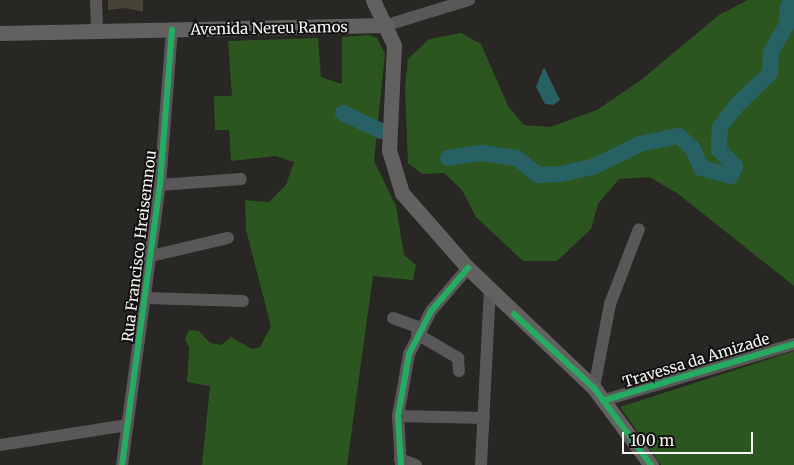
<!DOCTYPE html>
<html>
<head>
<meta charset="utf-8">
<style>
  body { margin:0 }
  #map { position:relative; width:794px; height:465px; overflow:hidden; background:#282724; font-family:Merriweather,serif }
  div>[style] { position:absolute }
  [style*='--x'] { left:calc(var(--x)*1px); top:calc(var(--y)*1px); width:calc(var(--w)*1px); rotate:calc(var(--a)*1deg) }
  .green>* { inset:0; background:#2c5620 }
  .water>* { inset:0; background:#286164 }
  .river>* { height:16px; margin:-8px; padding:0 8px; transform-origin:8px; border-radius:8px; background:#286164 }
  .building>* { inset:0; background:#464435 }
  .minor>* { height:12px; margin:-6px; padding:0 6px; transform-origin:6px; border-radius:6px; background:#595758 }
  .major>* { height:15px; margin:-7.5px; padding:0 7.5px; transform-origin:7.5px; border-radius:7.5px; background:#626160 }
  .cycleway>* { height:6px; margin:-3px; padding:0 3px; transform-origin:3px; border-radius:3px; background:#26ab63 }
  span { translate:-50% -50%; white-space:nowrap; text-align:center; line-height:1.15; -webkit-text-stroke:4px #12110f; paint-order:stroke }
  .street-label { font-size:15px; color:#f6f5f2 }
  .scale { position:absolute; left:622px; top:432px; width:131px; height:22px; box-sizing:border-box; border:2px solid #f6f5f2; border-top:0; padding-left:6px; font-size:15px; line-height:18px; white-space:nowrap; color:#f6f5f2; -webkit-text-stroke:4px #12110f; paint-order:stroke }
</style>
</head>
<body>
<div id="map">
  <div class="green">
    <i style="clip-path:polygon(748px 0,794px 0,794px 286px,677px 193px,649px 177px,619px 179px,598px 204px,591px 229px,557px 261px,523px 261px,476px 217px,462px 190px,444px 173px,422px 174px,408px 163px,405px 88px,408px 59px,429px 39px,461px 33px,481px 44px,508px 106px,524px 125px,550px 127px,597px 110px,641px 80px,719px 15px)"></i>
    <i style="clip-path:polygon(368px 35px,377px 38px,385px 54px,374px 161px,396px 206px,404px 255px,416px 265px,413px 280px,373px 276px,347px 465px,202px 465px,210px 386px,187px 382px,189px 348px,185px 339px,189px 330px,199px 331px,210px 343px,221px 345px,231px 337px,252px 349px,260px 347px,271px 326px,246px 230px,245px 200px,269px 202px,286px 185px,294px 162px,275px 156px,231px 161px,229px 130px,215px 130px,214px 96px,232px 96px,228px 41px,318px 38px,321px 77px,342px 84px,342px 37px)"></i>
    <i style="clip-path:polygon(794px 351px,794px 465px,661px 465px,620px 407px)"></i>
  </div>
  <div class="water">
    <i style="clip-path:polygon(544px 67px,560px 100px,553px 105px,545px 104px,536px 87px)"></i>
  </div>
  <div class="river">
    <i style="--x:343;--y:113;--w:42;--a:25.3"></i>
    <i style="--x:448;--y:158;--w:33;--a:-9"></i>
    <i style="--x:481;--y:153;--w:36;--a:8"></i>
    <i style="--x:517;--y:158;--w:27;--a:39"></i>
    <i style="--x:538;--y:175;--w:23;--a:-2"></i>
    <i style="--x:561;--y:174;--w:35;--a:-13"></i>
    <i style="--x:595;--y:166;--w:50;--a:-26.1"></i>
    <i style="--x:640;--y:144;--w:40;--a:-12"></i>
    <i style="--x:679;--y:136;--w:19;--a:43"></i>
    <i style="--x:693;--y:149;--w:21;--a:67"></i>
    <i style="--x:701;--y:168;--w:31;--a:15"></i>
    <i style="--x:731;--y:176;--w:11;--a:-68"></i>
    <i style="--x:735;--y:166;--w:23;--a:-135"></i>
    <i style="--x:719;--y:150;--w:23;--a:-88"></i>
    <i style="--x:720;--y:127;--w:29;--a:-52"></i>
    <i style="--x:738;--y:104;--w:45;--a:-44.1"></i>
    <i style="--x:770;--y:73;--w:21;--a:-87"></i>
    <i style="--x:771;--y:52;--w:32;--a:-60"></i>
    <i style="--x:787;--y:24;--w:17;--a:-87"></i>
    <i style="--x:788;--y:7;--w:6;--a:-9"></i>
  </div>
  <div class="building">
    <i style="clip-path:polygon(108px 0,143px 0,143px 12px,126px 8px,108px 10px)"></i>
  </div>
  <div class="minor">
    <i style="--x:96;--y:0;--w:31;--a:88"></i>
    <i style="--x:387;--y:25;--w:86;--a:-17"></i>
    <i style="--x:160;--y:185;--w:81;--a:-4.2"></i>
    <i style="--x:151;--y:256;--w:79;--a:-13.2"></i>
    <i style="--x:145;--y:298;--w:98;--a:1.8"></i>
    <i style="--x:393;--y:318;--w:30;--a:20"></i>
    <i style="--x:417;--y:334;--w:48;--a:30.3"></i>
    <i style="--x:458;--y:358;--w:13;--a:86"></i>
    <i style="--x:594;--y:388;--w:86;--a:-79.2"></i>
    <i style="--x:610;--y:304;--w:80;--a:-68.9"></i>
    <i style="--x:605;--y:400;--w:197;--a:-16.5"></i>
    <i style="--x:398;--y:416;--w:86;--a:1.3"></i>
    <i style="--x:0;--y:445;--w:129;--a:-8.9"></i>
    <i style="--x:400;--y:459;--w:17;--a:21"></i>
    <i style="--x:122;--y:465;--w:283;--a:-82.3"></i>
    <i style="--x:160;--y:185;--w:156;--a:-85.6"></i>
    <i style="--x:401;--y:465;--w:49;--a:-93.5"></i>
    <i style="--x:398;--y:416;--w:63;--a:-79.9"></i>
    <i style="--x:409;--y:354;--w:48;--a:-62.9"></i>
    <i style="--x:431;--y:311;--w:57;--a:-49.3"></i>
    <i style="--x:481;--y:465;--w:175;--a:-87.1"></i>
  </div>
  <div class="major">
    <i style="--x:373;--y:0;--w:50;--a:65"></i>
    <i style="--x:394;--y:45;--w:105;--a:92.7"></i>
    <i style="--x:389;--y:150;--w:45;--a:73.2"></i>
    <i style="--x:402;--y:193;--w:100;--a:48.7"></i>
    <i style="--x:468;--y:268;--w:174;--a:43.6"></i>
    <i style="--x:594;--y:388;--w:96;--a:53.5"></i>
    <i style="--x:0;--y:33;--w:387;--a:-1.2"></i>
  </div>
  <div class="cycleway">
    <i style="--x:514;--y:314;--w:109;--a:42.8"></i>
    <i style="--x:594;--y:388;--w:96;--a:53.5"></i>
    <i style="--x:605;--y:400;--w:197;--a:-16.5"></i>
    <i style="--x:122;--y:465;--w:283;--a:-82.3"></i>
    <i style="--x:160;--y:185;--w:156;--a:-85.6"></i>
    <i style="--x:401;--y:465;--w:49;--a:-93.5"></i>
    <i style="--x:398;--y:416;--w:63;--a:-79.9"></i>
    <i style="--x:409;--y:354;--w:48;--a:-62.9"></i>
    <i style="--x:431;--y:311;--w:57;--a:-49.3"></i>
  </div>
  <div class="street-label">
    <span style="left:269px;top:28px;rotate:-1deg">Avenida Nereu Ramos</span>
    <span style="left:139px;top:246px;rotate:-83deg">Rua Francisco Hreisemnou</span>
    <span style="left:696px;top:360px;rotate:-17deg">Travessa da Amizade</span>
  </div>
  <div class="scale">100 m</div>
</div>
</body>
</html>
